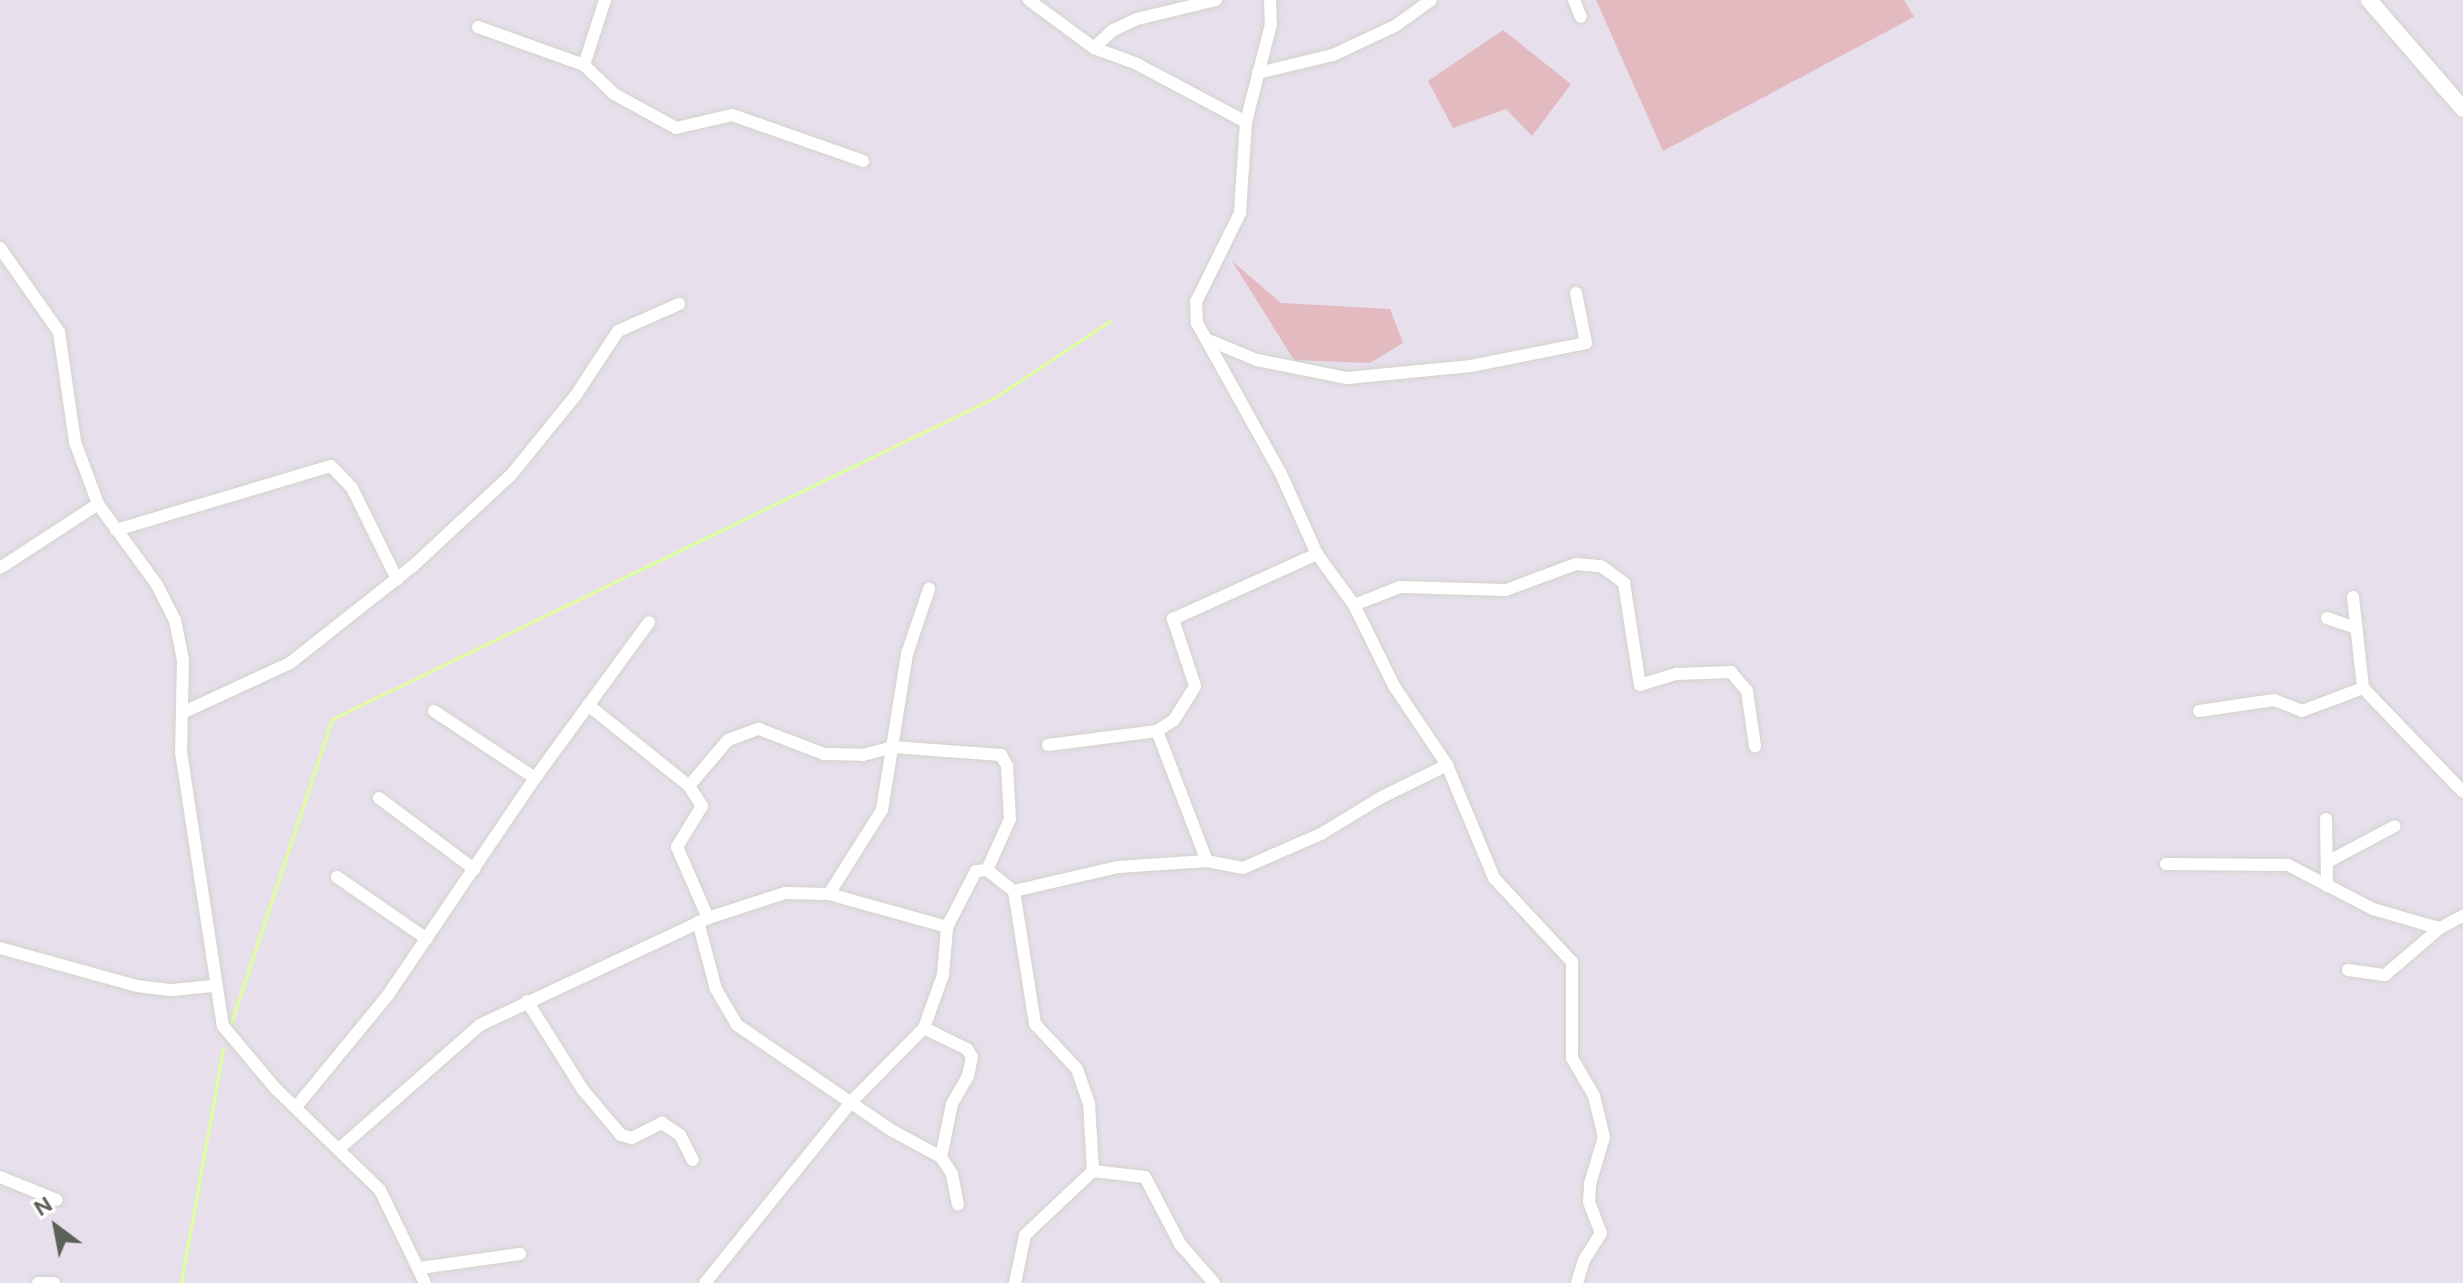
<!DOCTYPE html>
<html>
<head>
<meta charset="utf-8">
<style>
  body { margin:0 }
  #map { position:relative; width:2463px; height:1283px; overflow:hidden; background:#e7dfeb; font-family:"DM Sans",sans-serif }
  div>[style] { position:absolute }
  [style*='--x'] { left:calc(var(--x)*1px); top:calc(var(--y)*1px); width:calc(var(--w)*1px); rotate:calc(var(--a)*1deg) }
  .green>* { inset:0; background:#e3bac0 }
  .stream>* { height:3px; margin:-1.5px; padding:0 1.5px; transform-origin:1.5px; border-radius:1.5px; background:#dffe9c }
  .roads { filter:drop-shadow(0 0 2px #d0d4cd) drop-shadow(0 0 2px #d0d4cd) }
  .minor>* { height:12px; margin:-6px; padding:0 6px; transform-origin:6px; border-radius:6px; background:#fff }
  .secondary>* { height:16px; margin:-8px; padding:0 8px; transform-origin:8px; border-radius:8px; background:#fff }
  span { translate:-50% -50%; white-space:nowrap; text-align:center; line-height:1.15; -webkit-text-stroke:7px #fff; paint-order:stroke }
  .north { position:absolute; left:16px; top:1187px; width:80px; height:80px; -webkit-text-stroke:6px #fff; paint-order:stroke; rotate:328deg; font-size:22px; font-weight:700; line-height:32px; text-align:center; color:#5c6058 }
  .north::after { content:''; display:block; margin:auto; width:28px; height:36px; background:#5c6058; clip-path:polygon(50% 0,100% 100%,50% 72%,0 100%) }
</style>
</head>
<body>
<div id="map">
  <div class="green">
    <i style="clip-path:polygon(1596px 0,1904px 0,1914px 17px,1663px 151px)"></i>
    <i style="clip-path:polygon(1503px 30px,1571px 84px,1532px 136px,1506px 109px,1453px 128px,1428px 81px)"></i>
    <i style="clip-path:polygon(1232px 261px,1281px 303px,1390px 309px,1403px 343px,1370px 363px,1294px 360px)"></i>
  </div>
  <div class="stream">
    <i style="--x:231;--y:1023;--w:320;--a:-71.6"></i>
    <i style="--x:332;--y:719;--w:736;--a:-25.87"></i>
    <i style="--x:994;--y:398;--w:139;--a:-33.6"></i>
    <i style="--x:181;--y:1283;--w:238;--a:-79.8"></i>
  </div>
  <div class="roads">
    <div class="minor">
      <i style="--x:1029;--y:0;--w:81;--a:36.4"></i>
      <i style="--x:1216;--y:0;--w:81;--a:166.5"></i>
      <i style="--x:1137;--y:19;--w:26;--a:155"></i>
      <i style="--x:1113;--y:30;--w:26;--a:137"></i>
      <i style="--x:1094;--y:48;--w:44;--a:20.1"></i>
      <i style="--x:1135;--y:63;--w:126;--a:28"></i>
      <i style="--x:1270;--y:0;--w:24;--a:88"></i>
      <i style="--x:1271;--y:24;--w:101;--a:104.3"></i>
      <i style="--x:1246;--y:122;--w:91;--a:93.8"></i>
      <i style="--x:1240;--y:213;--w:99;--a:116.3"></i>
      <i style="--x:1196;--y:302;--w:21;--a:87"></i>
      <i style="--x:1197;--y:323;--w:173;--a:60.9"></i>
      <i style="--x:1281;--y:474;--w:88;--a:65.8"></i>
      <i style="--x:1317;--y:554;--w:63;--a:54"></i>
      <i style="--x:1354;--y:605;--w:90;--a:63.7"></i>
      <i style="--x:1394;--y:686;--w:95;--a:56.1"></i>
      <i style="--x:1447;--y:765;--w:122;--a:67.4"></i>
      <i style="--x:1494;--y:878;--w:115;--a:47.1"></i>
      <i style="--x:1572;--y:962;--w:96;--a:90"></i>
      <i style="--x:1572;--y:1058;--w:44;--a:59.9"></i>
      <i style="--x:1594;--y:1096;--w:42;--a:76.3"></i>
      <i style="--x:1604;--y:1137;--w:49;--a:106.6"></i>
      <i style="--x:1590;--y:1184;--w:18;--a:93"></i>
      <i style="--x:1589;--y:1202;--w:33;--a:69"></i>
      <i style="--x:1601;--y:1233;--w:32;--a:122"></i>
      <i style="--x:1584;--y:1260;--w:24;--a:107"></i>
      <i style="--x:1574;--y:0;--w:18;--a:68"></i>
      <i style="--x:478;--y:27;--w:113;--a:19.7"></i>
      <i style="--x:584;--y:65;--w:42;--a:44"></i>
      <i style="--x:614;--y:94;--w:71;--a:28.7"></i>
      <i style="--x:676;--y:128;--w:57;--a:-13.1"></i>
      <i style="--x:732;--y:115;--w:139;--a:19.3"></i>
      <i style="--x:584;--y:65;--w:68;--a:-72.1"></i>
      <i style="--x:1258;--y:73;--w:77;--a:-13.5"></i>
      <i style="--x:1333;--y:55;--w:68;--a:-25.1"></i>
      <i style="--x:1395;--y:26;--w:44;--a:-35.8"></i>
      <i style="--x:0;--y:248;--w:103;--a:54.9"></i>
      <i style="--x:59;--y:332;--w:111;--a:81.7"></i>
      <i style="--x:75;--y:442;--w:66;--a:69.6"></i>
      <i style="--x:98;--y:504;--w:100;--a:53.9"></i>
      <i style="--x:157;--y:585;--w:39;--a:63"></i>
      <i style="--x:175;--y:620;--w:41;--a:78.7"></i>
      <i style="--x:183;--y:660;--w:92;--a:91.2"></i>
      <i style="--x:181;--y:752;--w:277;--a:81.3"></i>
      <i style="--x:223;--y:1026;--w:81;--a:50"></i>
      <i style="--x:275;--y:1088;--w:146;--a:44.2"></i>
      <i style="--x:380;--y:1190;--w:103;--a:64.2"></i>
      <i style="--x:1206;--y:339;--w:55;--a:22.4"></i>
      <i style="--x:1257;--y:360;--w:92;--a:11.3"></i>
      <i style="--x:1347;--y:378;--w:125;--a:-5.5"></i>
      <i style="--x:1471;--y:366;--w:117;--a:-11.3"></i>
      <i style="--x:1586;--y:343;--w:51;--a:-101.3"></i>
      <i style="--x:116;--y:530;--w:224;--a:-16.6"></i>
      <i style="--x:331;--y:466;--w:30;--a:46"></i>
      <i style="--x:352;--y:488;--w:102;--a:63.7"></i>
      <i style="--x:0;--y:568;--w:117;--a:-33.1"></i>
      <i style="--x:2353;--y:597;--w:92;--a:83.7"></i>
      <i style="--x:1354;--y:605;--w:49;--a:-21.4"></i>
      <i style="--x:1400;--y:587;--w:106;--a:1.6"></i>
      <i style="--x:1506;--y:590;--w:75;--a:-20.4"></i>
      <i style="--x:1576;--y:564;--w:25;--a:5"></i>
      <i style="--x:1601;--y:566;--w:29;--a:36"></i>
      <i style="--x:1624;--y:583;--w:103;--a:81.1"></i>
      <i style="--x:1640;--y:685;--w:39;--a:-17"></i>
      <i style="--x:1677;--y:674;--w:54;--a:-2.1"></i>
      <i style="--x:1731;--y:672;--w:25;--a:50"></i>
      <i style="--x:1747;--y:691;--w:56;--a:81.7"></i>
      <i style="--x:2327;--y:618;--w:31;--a:19"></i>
      <i style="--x:588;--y:705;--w:129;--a:38.7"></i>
      <i style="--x:689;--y:786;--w:24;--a:57"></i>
      <i style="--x:702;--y:806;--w:48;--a:121.4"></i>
      <i style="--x:677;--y:847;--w:77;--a:66.4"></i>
      <i style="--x:434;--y:711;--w:121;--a:33.6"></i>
      <i style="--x:2199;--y:711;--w:76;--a:-8.3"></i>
      <i style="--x:2274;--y:700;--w:30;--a:21"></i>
      <i style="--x:2302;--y:711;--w:65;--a:-20.7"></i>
      <i style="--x:2363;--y:688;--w:144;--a:46.1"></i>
      <i style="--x:182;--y:713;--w:119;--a:-24.8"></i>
      <i style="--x:290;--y:663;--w:157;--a:-38.3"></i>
      <i style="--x:413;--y:566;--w:134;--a:-42.9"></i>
      <i style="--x:511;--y:475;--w:103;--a:-50.9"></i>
      <i style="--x:576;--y:395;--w:77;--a:-56.7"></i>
      <i style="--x:618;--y:331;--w:67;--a:-23.9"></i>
      <i style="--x:1157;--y:731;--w:139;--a:69"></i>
      <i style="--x:1048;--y:745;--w:110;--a:-7.3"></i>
      <i style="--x:1157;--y:731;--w:20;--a:-33"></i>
      <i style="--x:1174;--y:720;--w:40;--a:-58"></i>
      <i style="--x:1195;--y:686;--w:71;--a:-108.2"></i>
      <i style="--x:1173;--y:619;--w:158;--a:-24.3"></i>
      <i style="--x:689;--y:786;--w:60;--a:-49.7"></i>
      <i style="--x:728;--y:740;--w:33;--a:-20"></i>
      <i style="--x:759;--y:729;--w:70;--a:21"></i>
      <i style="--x:824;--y:754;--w:39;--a:1"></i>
      <i style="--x:863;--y:755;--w:31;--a:-15"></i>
      <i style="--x:893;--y:747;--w:108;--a:4.2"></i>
      <i style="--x:1001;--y:755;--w:13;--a:61"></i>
      <i style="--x:1007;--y:766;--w:53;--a:86.8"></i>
      <i style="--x:1010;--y:819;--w:56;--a:114.3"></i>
      <i style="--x:379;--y:798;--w:119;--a:36.8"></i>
      <i style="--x:2326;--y:819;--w:67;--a:89.1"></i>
      <i style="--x:2331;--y:860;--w:72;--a:-28"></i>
      <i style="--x:2166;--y:864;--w:122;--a:0.5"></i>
      <i style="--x:2288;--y:865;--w:96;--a:27.4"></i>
      <i style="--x:2373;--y:909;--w:57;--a:16.2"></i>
      <i style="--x:2428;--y:925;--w:12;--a:14"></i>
      <i style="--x:2440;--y:928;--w:26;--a:-28"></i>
      <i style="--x:337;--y:877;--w:109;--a:34.6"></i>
      <i style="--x:1014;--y:891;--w:135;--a:81"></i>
      <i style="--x:1035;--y:1024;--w:62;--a:47"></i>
      <i style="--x:1077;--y:1069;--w:36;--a:71"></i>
      <i style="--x:1089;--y:1103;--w:68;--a:86.6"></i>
      <i style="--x:1093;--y:1171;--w:52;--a:6.6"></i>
      <i style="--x:1145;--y:1177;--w:76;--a:62.4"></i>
      <i style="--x:1180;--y:1244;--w:52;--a:48.9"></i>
      <i style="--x:829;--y:894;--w:99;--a:-57.8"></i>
      <i style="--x:882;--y:810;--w:158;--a:-80.9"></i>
      <i style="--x:907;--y:654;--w:69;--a:-71.3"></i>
      <i style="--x:698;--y:922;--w:69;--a:75"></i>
      <i style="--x:716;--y:989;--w:42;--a:59.7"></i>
      <i style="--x:737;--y:1025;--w:186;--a:34.3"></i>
      <i style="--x:891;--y:1130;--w:57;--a:28.4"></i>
      <i style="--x:941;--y:1157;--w:20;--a:57"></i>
      <i style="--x:952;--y:1174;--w:31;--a:79"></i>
      <i style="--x:0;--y:948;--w:142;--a:15.5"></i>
      <i style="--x:137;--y:986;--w:35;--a:7"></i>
      <i style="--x:172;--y:990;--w:41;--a:-5.6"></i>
      <i style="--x:2348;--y:970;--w:37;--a:8"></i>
      <i style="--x:2385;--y:975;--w:72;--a:-40.5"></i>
      <i style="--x:527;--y:1001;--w:105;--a:57.8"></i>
      <i style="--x:583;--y:1090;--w:59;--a:49.8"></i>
      <i style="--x:621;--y:1135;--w:11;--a:15"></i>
      <i style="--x:632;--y:1138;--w:34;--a:-27"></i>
      <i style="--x:662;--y:1123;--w:22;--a:34"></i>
      <i style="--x:680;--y:1135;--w:28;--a:63"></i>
      <i style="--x:924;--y:1028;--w:48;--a:26"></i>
      <i style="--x:967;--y:1049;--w:9;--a:58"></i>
      <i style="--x:972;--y:1057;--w:19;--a:102"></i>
      <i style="--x:968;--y:1076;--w:32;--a:120"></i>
      <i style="--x:952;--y:1104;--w:54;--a:101.7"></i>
      <i style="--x:296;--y:1107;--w:145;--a:-50.6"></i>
      <i style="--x:388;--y:995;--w:262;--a:-55.9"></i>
      <i style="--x:535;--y:778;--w:193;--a:-53.8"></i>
      <i style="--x:340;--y:1148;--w:186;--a:-41.3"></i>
      <i style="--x:480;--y:1025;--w:252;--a:-25.1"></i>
      <i style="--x:708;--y:918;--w:81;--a:-18"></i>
      <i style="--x:785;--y:893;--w:44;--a:1.3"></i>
      <i style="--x:829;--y:894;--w:123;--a:15.6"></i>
      <i style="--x:947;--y:927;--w:63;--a:-62.6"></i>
      <i style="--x:976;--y:871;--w:11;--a:-5"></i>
      <i style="--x:987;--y:870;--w:34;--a:38"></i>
      <i style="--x:1014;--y:891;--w:107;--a:-13"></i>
      <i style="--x:1118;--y:867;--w:89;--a:-3.9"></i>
      <i style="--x:1207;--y:861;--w:37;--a:11"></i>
      <i style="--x:1243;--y:868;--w:85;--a:-23.6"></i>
      <i style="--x:1321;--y:834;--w:69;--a:-31.4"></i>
      <i style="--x:1380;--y:798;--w:75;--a:-26.2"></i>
      <i style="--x:0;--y:1177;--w:61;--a:22"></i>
      <i style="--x:420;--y:1268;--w:101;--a:-8"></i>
      <i style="--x:38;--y:1283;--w:16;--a:0"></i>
      <i style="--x:705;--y:1283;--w:234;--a:-51.1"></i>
      <i style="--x:852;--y:1101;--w:103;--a:-45.4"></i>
      <i style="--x:924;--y:1028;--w:56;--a:-70.3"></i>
      <i style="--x:943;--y:975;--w:48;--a:-85.2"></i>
      <i style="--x:1015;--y:1283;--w:49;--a:-78.2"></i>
      <i style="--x:1025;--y:1235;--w:93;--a:-43.3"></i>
    </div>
    <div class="secondary">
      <i style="--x:2369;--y:0;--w:144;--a:49.2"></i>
    </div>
  </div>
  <div class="north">N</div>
</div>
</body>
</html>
